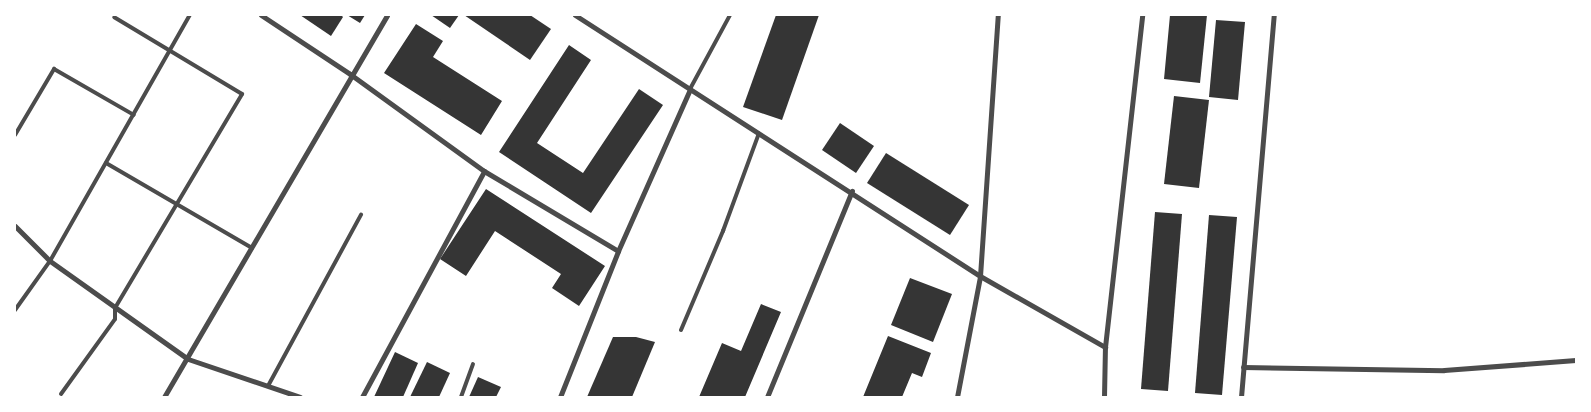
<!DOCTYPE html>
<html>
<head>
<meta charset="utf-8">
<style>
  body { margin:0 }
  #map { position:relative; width:1591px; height:412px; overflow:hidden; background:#fff; font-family:"Nunito Sans",sans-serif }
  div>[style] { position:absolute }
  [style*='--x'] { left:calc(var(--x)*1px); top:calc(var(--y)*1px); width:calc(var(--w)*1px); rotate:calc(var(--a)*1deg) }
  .building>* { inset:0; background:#353535 }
  .service>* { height:4px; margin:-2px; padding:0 2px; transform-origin:2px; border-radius:2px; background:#4c4c4c }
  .minor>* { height:5px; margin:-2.5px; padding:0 2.5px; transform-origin:2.5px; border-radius:2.5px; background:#4c4c4c }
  span { translate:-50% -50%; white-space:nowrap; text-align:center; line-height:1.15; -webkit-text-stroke:4px #fff; paint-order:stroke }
  .frame { position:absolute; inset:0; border:16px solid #fff; pointer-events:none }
</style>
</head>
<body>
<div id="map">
  <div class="building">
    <i style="clip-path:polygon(300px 15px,341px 15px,343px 17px,331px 36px)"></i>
    <i style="clip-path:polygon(347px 15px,365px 15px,360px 23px)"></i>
    <i style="clip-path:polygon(431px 15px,459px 15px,450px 28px)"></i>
    <i style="clip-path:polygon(464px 15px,530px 15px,551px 29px,530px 60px)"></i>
    <i style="clip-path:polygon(776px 15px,819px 15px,782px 120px,743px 107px)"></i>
    <i style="clip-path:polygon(1170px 15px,1207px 15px,1200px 83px,1164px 79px)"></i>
    <i style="clip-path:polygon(1216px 20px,1245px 22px,1238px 100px,1209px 97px)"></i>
    <i style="clip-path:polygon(416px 24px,443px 41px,433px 57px,502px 101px,481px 135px,384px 73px)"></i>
    <i style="clip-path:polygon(569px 45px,591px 60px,537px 143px,583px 173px,639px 89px,663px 105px,591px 213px,499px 152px)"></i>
    <i style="clip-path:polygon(1174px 96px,1209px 100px,1199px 188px,1164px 184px)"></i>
    <i style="clip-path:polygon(840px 123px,874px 146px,856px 173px,822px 150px)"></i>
    <i style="clip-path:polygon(886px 153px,969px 205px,950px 235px,867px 183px)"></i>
    <i style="clip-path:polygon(486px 189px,605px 266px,579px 306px,552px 288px,561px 274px,495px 231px,466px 276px,440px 259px)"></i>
    <i style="clip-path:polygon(1155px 212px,1182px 214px,1168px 391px,1141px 389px)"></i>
    <i style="clip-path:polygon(1209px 215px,1237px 217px,1222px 395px,1195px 393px)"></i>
    <i style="clip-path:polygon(910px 278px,952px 294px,933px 342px,891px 325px)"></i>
    <i style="clip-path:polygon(761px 304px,781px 312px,745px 397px,699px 397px,722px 343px,741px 351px)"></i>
    <i style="clip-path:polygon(888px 336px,931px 353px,922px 377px,912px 373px,902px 397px,863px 397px)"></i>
    <i style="clip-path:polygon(613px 337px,636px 337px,655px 342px,632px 397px,587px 397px)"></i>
    <i style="clip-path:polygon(395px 352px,418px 363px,403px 397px,374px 397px)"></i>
    <i style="clip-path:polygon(427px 362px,450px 373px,439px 397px,410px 397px)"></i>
    <i style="clip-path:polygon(478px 377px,501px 387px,496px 397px,469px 397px)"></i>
  </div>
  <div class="service">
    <i style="--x:690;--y:89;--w:84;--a:-61.6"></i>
    <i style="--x:15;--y:135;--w:77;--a:-59.4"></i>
    <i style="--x:54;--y:69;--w:92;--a:29.9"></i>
    <i style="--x:106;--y:163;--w:169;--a:30.2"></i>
    <i style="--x:15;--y:310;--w:60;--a:-54.5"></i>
    <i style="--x:50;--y:261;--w:283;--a:-60.4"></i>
    <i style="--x:681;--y:330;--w:108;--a:-67"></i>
    <i style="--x:723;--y:231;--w:104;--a:-69.8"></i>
    <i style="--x:268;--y:386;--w:195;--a:-61.5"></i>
    <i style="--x:61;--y:394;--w:92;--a:-54.2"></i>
    <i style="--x:115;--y:319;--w:11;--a:-90"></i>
    <i style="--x:115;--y:308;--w:249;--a:-59.3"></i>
    <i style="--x:242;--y:94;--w:149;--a:-149"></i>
    <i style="--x:461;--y:397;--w:35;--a:-70"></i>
  </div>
  <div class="minor">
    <i style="--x:261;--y:15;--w:107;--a:33.5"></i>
    <i style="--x:350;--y:74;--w:165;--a:35.9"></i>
    <i style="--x:484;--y:171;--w:156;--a:30.8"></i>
    <i style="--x:575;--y:15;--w:482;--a:32.8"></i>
    <i style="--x:980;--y:276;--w:144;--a:29.6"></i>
    <i style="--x:15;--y:226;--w:49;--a:45"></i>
    <i style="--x:50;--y:261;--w:169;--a:35.4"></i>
    <i style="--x:188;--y:359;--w:118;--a:18.7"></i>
    <i style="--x:1243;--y:367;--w:201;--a:0.9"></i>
    <i style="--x:1444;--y:370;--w:132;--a:-4.3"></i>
    <i style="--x:164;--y:397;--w:442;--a:-59.7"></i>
    <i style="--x:362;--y:397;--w:257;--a:-61.6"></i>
    <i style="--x:560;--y:397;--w:157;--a:-68.3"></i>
    <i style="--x:618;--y:251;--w:177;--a:-66"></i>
    <i style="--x:767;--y:397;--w:223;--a:-67.6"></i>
    <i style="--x:957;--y:397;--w:123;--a:-79.2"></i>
    <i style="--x:980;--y:276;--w:262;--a:-86.1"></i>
    <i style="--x:1104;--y:397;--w:50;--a:-88.9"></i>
    <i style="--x:1105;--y:347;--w:334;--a:-83.6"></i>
    <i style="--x:1241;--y:397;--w:383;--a:-85.1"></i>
  </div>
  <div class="frame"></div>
</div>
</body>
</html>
